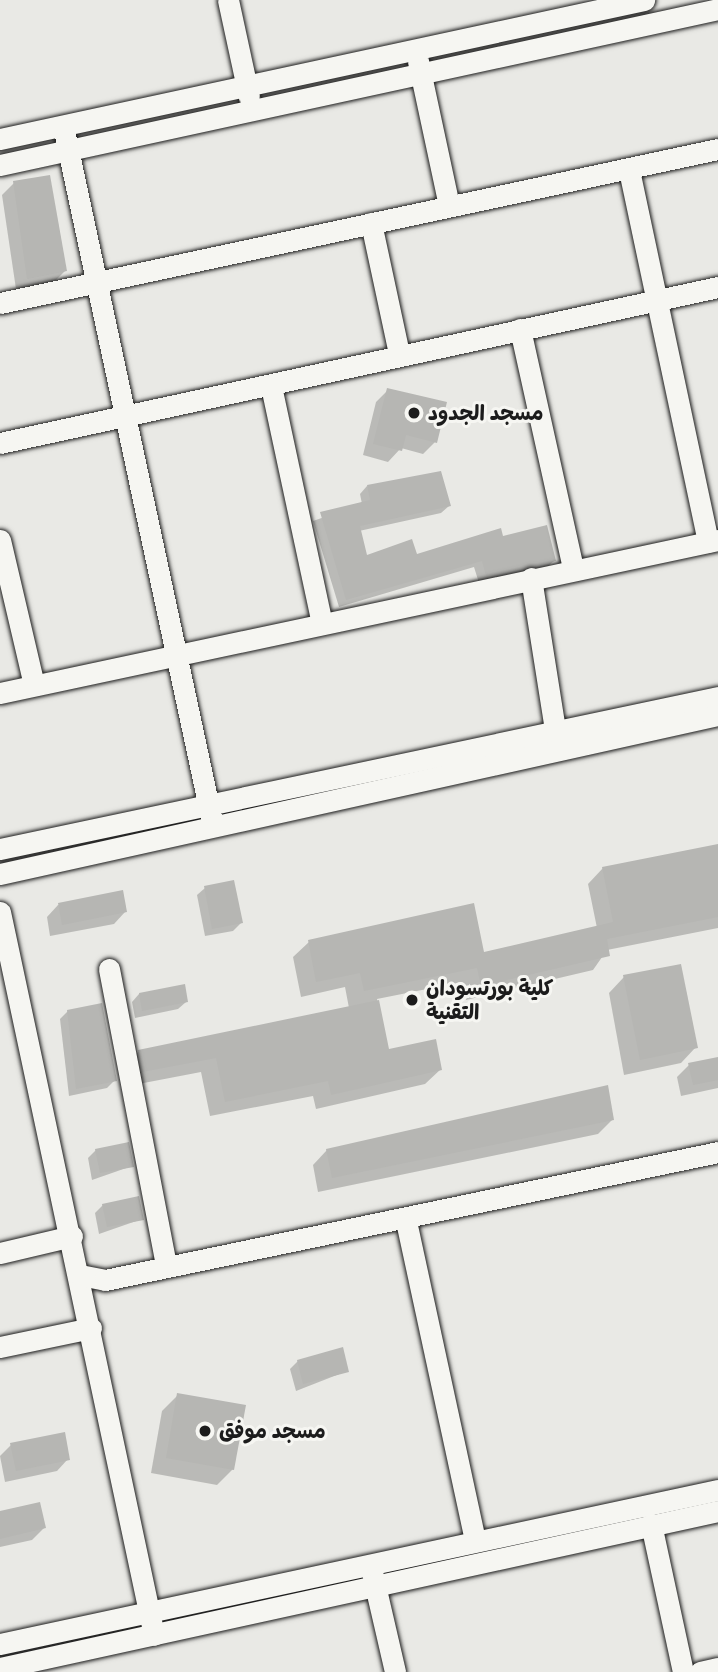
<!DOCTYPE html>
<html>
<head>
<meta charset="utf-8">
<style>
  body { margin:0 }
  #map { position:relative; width:718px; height:1672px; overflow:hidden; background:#e9e9e5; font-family:"Patrick Hand","Playpen Sans Arabic",sans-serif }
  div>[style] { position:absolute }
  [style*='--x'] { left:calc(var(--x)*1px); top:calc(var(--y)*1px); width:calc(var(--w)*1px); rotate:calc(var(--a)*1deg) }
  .shadow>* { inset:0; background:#0003 }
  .building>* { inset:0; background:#b6b6b3 }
  .roads { filter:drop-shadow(0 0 2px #1c1c1c) drop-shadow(0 0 2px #1c1c1c) }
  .minor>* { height:21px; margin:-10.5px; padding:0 10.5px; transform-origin:10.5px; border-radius:10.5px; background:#f6f6f2 }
  .dots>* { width:19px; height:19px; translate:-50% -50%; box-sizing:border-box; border:4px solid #f6f6f2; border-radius:50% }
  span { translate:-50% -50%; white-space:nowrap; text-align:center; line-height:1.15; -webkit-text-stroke:6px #f6f6f2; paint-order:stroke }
  .poi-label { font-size:21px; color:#1c1c1c; font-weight:700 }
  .left { translate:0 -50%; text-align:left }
</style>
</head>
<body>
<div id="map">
  <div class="shadow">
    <i style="clip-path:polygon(14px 183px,66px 270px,54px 282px,16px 289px,2px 195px)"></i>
    <i style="clip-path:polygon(388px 390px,435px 442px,423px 454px,401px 448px,388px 462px,363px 455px,376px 402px)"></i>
    <i style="clip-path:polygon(367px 486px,449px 506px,441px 513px,359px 531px,366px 558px,416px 556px,502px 538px,554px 561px,546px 568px,479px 583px,474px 567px,339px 607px,313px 521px,362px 504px,360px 494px)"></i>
    <i style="clip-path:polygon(718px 846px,718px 928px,607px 950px,593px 970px,466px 1000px,462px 982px,377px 999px,387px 1052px,441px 1069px,425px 1084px,316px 1109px,313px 1096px,210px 1116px,201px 1072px,128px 1086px,124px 1066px,139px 1051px,349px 1008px,345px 987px,301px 997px,293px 957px,309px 942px,482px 954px,597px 928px,588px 884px,603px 868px)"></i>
    <i style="clip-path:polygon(205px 888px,241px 923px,233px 931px,205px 936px,197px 895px)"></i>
    <i style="clip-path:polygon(58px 905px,125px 912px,114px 924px,50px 936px,47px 917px)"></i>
    <i style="clip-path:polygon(624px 977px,696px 1047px,681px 1063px,624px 1075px,609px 993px)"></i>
    <i style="clip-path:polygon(139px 994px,186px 1002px,178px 1009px,135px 1018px,132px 1002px)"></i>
    <i style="clip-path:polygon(68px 1011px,115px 1080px,107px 1088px,69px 1096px,60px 1019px)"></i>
    <i style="clip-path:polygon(718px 1059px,718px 1088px,681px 1096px,677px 1077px,689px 1065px)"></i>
    <i style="clip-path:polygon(613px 1119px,598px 1134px,318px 1192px,313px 1165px,327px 1150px)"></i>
    <i style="clip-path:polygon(96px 1150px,132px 1166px,92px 1180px,88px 1158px)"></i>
    <i style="clip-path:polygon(103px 1205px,142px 1219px,99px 1234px,95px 1213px)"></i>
    <i style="clip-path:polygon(298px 1361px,347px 1371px,296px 1391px,290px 1369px)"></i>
    <i style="clip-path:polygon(178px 1395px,233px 1469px,217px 1485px,151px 1473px,162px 1411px)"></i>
    <i style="clip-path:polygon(11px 1445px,68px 1459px,57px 1471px,5px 1482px,0 1456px)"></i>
    <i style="clip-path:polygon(0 1513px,44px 1528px,32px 1540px,0 1547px)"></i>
  </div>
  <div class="building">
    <i style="clip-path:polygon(50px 175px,67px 271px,27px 279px,13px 181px)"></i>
    <i style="clip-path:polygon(387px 388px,447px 402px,437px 443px,406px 435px,402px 451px,373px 444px)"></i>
    <i style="clip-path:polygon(441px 471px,451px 506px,360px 526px,367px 555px,412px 539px,417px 554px,501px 528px,503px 536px,547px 525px,556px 561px,486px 576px,482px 561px,346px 600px,320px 512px,370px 500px,367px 485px)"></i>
    <i style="clip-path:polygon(718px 844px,718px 917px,607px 939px,610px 956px,481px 986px,477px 968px,364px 991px,360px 973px,316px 982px,308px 940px,474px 903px,484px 952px,613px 922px,602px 867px)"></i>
    <i style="clip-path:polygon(234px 880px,243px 923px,212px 929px,204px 886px)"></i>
    <i style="clip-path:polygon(123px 890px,127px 912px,62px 925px,58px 903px)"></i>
    <i style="clip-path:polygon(681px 964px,698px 1048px,640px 1060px,623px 975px)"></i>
    <i style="clip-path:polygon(185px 984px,188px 1002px,142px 1011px,139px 993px)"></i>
    <i style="clip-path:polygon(379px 1000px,389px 1049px,436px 1039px,442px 1070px,331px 1095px,328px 1081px,225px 1102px,216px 1058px,142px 1072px,138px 1050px)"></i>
    <i style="clip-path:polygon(102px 1003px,117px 1081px,76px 1089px,67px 1010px)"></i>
    <i style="clip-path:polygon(718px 1057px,718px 1080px,693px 1085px,688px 1063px)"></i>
    <i style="clip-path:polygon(608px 1085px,614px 1120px,332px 1178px,326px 1149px)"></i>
    <i style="clip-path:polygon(129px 1142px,134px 1167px,100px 1173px,95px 1149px)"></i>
    <i style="clip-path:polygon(139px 1196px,144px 1220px,107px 1227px,102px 1204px)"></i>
    <i style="clip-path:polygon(343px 1347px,349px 1372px,303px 1384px,297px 1360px)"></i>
    <i style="clip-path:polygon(177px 1393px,246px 1405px,234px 1470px,166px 1458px)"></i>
    <i style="clip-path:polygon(65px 1432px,70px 1460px,16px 1471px,10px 1443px)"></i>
    <i style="clip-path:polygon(40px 1502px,46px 1528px,0 1539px,0 1511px)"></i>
  </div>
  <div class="roads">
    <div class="minor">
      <i style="--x:228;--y:0;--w:99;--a:77.8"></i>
      <i style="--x:418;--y:61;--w:148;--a:77.9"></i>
      <i style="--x:63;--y:126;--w:707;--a:77.91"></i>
      <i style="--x:0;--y:139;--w:659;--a:-12.18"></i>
      <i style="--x:0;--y:165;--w:735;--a:-12.26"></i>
      <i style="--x:629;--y:170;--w:380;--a:78"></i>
      <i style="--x:371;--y:223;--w:134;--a:77.9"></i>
      <i style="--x:0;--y:303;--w:734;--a:-12.11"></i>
      <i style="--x:520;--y:329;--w:245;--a:77.5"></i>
      <i style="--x:271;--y:386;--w:243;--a:77.9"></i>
      <i style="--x:0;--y:443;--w:735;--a:-12.26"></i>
      <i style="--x:0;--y:540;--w:149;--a:76.8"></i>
      <i style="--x:531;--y:578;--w:154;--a:81"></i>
      <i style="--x:0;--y:693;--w:734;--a:-12.03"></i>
      <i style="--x:0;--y:849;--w:734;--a:-11.95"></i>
      <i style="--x:0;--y:874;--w:735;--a:-12.49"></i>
      <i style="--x:0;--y:912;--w:739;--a:77.98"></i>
      <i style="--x:109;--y:969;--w:301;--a:79.1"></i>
      <i style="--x:406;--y:1221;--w:325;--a:77.8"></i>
      <i style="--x:0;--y:1253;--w:74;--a:-13.3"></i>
      <i style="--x:80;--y:1275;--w:25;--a:11"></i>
      <i style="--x:105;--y:1280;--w:626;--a:-11.79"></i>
      <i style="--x:0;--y:1347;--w:93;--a:-11.8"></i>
      <i style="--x:651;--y:1524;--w:151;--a:77.8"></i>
      <i style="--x:372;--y:1572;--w:103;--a:77"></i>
      <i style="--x:0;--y:1644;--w:734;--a:-12.11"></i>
      <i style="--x:0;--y:1668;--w:735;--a:-12.33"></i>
      <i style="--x:700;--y:1672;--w:18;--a:-13"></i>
    </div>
  </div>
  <div class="dots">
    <i style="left:414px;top:413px;background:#1c1c1c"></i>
    <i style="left:412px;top:1000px;background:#1c1c1c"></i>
    <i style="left:205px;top:1431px;background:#1c1c1c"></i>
  </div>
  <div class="poi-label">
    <span class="left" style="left:428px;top:413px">مسجد الجدود</span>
    <span class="left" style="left:426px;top:1000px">كلية بورتسودان<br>التقنية</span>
    <span class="left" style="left:219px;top:1431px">مسجد موفق</span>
  </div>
</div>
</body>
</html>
